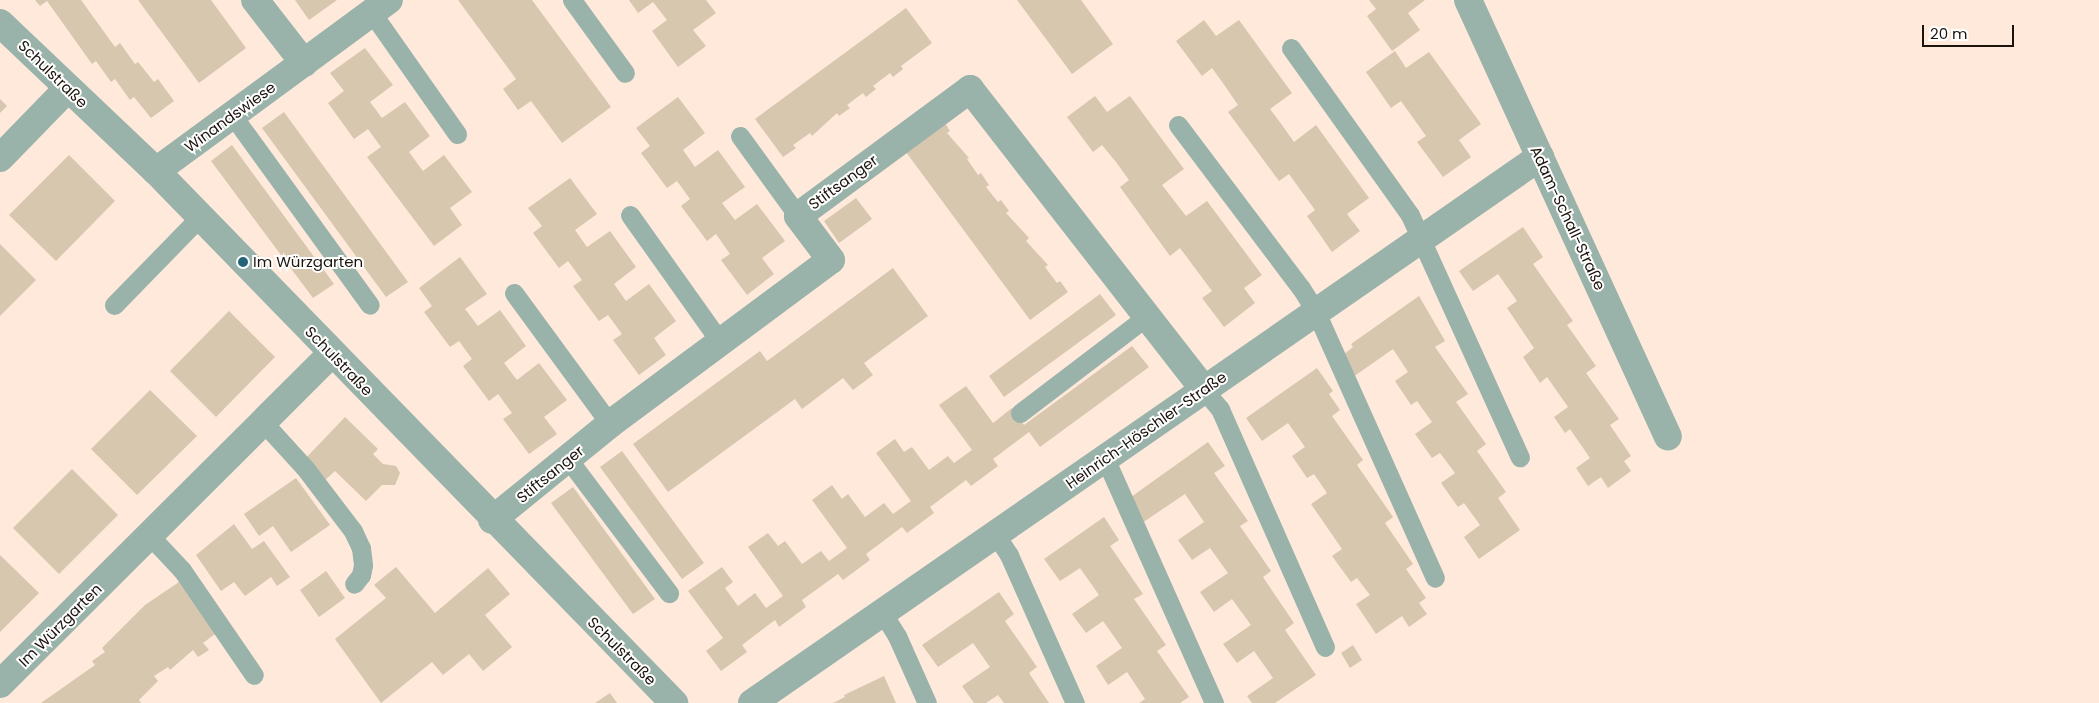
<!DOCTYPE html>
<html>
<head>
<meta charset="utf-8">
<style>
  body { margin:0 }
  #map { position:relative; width:2099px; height:703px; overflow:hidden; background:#ffe9db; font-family:Poppins,sans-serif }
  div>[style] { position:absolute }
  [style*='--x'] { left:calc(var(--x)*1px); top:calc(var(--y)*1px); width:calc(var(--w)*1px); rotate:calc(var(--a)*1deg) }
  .building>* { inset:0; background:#d7c7ae }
  .service>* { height:19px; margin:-9.5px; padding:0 9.5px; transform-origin:9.5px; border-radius:9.5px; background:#99b3ab }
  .minor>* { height:28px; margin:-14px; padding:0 14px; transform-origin:14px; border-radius:14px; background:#99b3ab }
  .dots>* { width:14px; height:14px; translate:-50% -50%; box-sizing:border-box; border:2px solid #fff; border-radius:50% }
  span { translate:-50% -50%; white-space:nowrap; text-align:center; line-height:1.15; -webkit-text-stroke:4px #fff; paint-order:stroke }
  .street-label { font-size:15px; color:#1c130d }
  .poi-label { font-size:15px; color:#1c130d }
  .left { translate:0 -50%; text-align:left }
  .scale { position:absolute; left:1922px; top:25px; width:92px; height:22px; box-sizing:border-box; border:2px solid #1c130d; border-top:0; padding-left:6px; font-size:15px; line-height:18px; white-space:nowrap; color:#1c130d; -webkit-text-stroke:4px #fff; paint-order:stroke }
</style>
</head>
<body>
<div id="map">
  <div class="building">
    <i style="clip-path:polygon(35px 0,81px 0,115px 47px,120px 43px,135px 64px,138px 62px,154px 82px,158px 79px,174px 101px,151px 118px,134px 97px,130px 100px,115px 79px,111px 82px,96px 61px,92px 64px,47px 1px,40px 6px)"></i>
    <i style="clip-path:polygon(138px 0,211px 0,246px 48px,199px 83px)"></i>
    <i style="clip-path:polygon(295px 0,337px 0,309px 20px)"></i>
    <i style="clip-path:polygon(458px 0,532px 0,611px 107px,562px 143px,531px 101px,518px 110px,503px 89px,516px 79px)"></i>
    <i style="clip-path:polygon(629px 0,706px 0,716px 13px,693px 30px,706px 46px,678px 67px,652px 31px,667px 20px,653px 2px,638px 13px)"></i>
    <i style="clip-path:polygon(1017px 0,1081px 0,1113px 44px,1072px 74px)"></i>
    <i style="clip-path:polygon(1369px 0,1425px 0,1408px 13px,1420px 30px,1392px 51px,1367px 16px,1376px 9px)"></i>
    <i style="clip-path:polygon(906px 8px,932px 43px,901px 66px,903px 69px,893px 77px,890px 73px,873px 86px,876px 89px,866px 97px,863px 93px,847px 105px,850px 108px,839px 116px,837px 113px,812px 136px,810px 133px,793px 145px,796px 148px,783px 157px,755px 119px)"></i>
    <i style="clip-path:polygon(1204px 20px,1216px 36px,1239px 20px,1292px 93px,1270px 109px,1282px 125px,1294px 142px,1316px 125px,1369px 198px,1347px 214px,1360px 231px,1332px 252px,1307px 216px,1315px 210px,1289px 174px,1279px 181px,1228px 112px,1238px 105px,1225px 86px,1212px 68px,1202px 76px,1176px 41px)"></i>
    <i style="clip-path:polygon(365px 48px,393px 85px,370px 102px,382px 118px,405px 102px,430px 136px,409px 152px,423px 171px,444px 155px,472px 192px,450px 208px,462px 225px,434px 246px,367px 157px,381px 147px,368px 129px,354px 139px,328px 103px,344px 91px,330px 73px)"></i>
    <i style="clip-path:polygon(1395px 51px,1406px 68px,1429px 52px,1481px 124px,1459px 140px,1471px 157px,1443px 177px,1417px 142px,1426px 136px,1401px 101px,1391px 108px,1366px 72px)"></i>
    <i style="clip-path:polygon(1095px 96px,1107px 112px,1130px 96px,1184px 169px,1162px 185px,1186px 216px,1207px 201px,1262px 275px,1244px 288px,1255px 303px,1224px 327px,1202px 298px,1212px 291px,1180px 248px,1170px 256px,1120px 187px,1129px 180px,1116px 162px,1102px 145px,1093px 152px,1067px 117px)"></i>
    <i style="clip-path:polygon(678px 97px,705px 133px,683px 150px,695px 167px,718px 150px,745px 187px,722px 203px,735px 220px,757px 204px,785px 241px,762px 258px,774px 274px,747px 295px,721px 260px,730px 254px,716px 234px,707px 241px,681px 206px,690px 199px,677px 181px,667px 188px,641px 153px,650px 146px,636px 128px)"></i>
    <i style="clip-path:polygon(0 99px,7px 106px,0 113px)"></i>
    <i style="clip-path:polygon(284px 112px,408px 282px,386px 297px,262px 128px)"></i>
    <i style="clip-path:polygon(943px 120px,950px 131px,947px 133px,969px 158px,967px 159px,978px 175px,981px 173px,989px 185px,986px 187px,998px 202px,1001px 200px,1009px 211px,1006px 213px,1029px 238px,1026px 241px,1048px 265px,1045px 267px,1057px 283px,1060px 281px,1068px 292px,1030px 320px,903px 148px)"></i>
    <i style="clip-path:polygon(232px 145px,334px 284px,313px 298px,211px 161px)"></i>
    <i style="clip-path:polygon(69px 155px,115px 201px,56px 261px,9px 215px)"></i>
    <i style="clip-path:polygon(570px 178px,597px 214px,575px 230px,587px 247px,610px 231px,636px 267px,614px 284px,626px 301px,649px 284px,676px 321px,654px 338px,666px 355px,639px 375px,613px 340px,622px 334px,608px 315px,599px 321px,573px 286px,582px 280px,568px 261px,559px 268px,533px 233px,542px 226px,528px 208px)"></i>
    <i style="clip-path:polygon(856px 198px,872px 219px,839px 243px,824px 221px)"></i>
    <i style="clip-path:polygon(1523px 227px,1543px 257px,1533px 264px,1573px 321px,1567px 325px,1596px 366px,1586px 373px,1619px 419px,1610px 425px,1631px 456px,1624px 461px,1631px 471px,1608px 488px,1601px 477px,1588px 486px,1576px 468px,1590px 458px,1570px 429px,1565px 433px,1554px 417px,1568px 407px,1547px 377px,1540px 383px,1523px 357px,1534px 348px,1507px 308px,1517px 301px,1498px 274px,1473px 291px,1459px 271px)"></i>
    <i style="clip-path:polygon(0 244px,36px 280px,0 316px)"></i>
    <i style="clip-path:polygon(460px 257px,487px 294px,465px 309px,478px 326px,500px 310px,526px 346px,504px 363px,517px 380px,539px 363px,567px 400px,544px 417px,557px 434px,529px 454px,503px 419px,512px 413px,498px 394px,489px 401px,463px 366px,472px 359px,459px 341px,450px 347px,424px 312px,432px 306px,419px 288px)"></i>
    <i style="clip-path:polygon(893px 268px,928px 316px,864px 363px,873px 375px,853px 390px,843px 378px,802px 409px,795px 399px,668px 492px,633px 444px,760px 351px,767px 361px)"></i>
    <i style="clip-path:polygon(1100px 294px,1116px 315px,1004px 397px,989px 376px)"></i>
    <i style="clip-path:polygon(1419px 296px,1445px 341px,1435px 347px,1468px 394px,1456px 402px,1486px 444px,1477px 451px,1506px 492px,1498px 498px,1520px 530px,1479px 559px,1464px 537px,1480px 525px,1464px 503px,1458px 507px,1441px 483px,1455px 473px,1440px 453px,1432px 458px,1415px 434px,1432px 422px,1417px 401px,1411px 405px,1395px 381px,1408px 372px,1393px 349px,1353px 377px,1343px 355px,1353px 347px,1351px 344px)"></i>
    <i style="clip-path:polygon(229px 311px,275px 357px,216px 417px,170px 371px)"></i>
    <i style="clip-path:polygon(1132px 346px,1149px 367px,1040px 447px,1029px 432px,993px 459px,998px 466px,971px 486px,966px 480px,930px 507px,934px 513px,907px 533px,902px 527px,866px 554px,870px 560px,843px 580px,838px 574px,802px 600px,806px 607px,779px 627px,775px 620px,742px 645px,747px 652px,721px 671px,706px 651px,723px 638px,688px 591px,722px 567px,733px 582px,725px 588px,738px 606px,755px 593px,766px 608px,783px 596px,748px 547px,768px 533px,778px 546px,785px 541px,802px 564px,821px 551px,829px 561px,847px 548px,812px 500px,832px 485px,842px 499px,848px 494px,865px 517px,884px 503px,893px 514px,911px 501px,876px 453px,895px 439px,904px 452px,912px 447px,929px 470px,948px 456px,954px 463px,972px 450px,939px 405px,966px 386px,993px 423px,1012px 408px,1024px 425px)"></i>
    <i style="clip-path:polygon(1317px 368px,1333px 391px,1329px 394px,1340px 410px,1332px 416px,1363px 460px,1357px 465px,1393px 517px,1385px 523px,1413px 564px,1406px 569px,1426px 598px,1419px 603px,1427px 614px,1409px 627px,1402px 616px,1376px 634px,1356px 604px,1370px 595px,1357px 578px,1351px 582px,1332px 556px,1342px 549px,1311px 504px,1327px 493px,1314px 474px,1307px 478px,1292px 456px,1305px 447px,1288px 423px,1262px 441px,1246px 418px)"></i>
    <i style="clip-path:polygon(150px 390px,197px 436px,137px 495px,91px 449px)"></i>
    <i style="clip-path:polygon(345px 417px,378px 449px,373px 454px,383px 464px,396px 466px,400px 473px,395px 485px,382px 485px,366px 501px,335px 471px,324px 481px,305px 459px)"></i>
    <i style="clip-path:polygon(1208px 442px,1225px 466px,1214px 473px,1248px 521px,1240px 526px,1271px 571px,1263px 577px,1294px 623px,1285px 630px,1316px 675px,1275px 703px,1252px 703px,1247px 696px,1273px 678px,1254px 651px,1237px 663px,1223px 644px,1251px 625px,1232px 599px,1214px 612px,1200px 592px,1228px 573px,1210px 548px,1192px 560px,1178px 540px,1204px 522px,1185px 494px,1142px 523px,1131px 497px)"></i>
    <i style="clip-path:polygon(622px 451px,704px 563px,682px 579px,600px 467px)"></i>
    <i style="clip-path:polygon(72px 469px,118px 515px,59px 574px,13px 528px)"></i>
    <i style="clip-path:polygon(296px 478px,330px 525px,291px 552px,273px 526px,259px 536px,244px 514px)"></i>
    <i style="clip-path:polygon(573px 487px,655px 599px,633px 614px,551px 503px)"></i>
    <i style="clip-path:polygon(1104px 517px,1119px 540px,1110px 546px,1143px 594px,1134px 599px,1166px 645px,1157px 651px,1189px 697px,1180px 703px,1139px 703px,1145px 699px,1127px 672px,1108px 685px,1096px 666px,1122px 648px,1103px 621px,1086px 633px,1072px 614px,1099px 595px,1080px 568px,1060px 581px,1044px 559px)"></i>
    <i style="clip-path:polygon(234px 524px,252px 549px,264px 541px,290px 577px,277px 586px,271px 577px,245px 596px,234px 582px,221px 591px,196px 555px)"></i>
    <i style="clip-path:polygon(0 555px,39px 593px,0 632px)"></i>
    <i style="clip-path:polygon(396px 567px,435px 613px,488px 568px,510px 594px,485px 615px,512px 647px,483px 671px,469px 654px,443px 675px,432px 662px,381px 703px,335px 639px,386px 598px,374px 585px)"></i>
    <i style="clip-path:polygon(326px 571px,345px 598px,319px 617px,300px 590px)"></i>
    <i style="clip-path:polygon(179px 582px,215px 634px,203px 643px,209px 650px,198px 657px,193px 650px,170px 670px,168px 667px,154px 676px,158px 681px,139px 700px,141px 703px,41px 703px,95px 665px,92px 661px,105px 652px,102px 648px,145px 605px)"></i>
    <i style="clip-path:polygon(999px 592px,1014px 614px,1005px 621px,1037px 667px,1029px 673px,1049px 703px,1004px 703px,998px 695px,986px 703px,974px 703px,962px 686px,990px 667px,973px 643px,938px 667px,922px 645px)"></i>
    <i style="clip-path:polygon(1353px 645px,1362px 660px,1350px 668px,1341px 653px)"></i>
    <i style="clip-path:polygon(884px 676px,896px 703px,833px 703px,845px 697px,844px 695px)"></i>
    <i style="clip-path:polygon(610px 693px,617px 703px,595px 703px)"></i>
  </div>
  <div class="service">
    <i style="--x:572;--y:0;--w:90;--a:54"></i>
    <i style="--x:372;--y:13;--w:148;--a:54.9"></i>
    <i style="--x:1291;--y:48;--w:205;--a:54.5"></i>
    <i style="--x:1410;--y:215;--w:266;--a:65.6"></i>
    <i style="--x:233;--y:116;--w:233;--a:54.1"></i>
    <i style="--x:1178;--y:125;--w:204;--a:53"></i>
    <i style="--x:1301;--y:288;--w:28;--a:58"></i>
    <i style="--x:1316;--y:312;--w:291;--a:65.9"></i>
    <i style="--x:740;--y:136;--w:99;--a:54.1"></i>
    <i style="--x:630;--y:215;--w:157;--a:54.6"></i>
    <i style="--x:514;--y:293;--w:162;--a:53.8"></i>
    <i style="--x:114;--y:305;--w:123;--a:-45.7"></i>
    <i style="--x:1204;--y:390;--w:25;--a:50"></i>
    <i style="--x:1220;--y:409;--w:260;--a:66.2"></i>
    <i style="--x:1020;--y:413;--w:158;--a:-37.3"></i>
    <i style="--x:263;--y:422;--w:62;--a:47.6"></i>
    <i style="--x:305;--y:468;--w:79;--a:52.7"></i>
    <i style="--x:353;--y:531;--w:19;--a:65"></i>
    <i style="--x:361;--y:548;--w:17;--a:83"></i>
    <i style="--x:363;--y:565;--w:10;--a:101"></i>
    <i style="--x:361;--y:575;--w:11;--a:128"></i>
    <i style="--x:1105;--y:458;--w:268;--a:66"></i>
    <i style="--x:568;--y:459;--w:168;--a:53"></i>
    <i style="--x:995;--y:534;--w:25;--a:56"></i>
    <i style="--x:1009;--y:555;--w:162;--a:66"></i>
    <i style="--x:149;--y:535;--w:48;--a:46.7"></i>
    <i style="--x:182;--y:570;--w:127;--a:55.6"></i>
    <i style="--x:882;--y:612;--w:28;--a:58"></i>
    <i style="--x:897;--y:636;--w:73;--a:65.9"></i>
  </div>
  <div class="minor">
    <i style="--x:255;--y:0;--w:80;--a:52.1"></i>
    <i style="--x:1468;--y:0;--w:480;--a:65.4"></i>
    <i style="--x:0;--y:23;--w:215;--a:43.5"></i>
    <i style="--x:156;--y:171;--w:743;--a:45.76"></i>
    <i style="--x:0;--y:158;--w:96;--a:-45.8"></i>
    <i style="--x:156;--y:171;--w:289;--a:-36.3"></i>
    <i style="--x:492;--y:520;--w:152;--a:-39.1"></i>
    <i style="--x:610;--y:424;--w:275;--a:-36.6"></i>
    <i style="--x:831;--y:260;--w:55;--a:-126.9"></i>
    <i style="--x:798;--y:216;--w:214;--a:-36.4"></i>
    <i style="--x:970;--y:89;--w:381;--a:52.1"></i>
    <i style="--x:0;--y:684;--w:469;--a:-44.9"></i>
    <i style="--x:752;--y:703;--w:959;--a:-34.72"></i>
  </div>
  <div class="dots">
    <i style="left:243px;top:262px;background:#256379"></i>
  </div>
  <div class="street-label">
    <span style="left:53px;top:74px;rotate:44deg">Schulstraße</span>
    <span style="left:230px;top:117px;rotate:-36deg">Winandswiese</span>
    <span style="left:843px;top:182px;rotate:-36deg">Stiftsanger</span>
    <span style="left:1568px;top:218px;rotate:65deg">Adam-Schall-Straße</span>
    <span style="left:339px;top:361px;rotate:46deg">Schulstraße</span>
    <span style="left:1146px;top:430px;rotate:-35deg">Heinrich-Höschler-Straße</span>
    <span style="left:550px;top:474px;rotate:-39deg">Stiftsanger</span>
    <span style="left:60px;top:625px;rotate:-45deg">Im Würzgarten</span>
    <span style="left:622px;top:651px;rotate:45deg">Schulstraße</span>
  </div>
  <div class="poi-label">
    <span class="left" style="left:253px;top:262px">Im Würzgarten</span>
  </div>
  <div class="scale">20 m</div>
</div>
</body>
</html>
